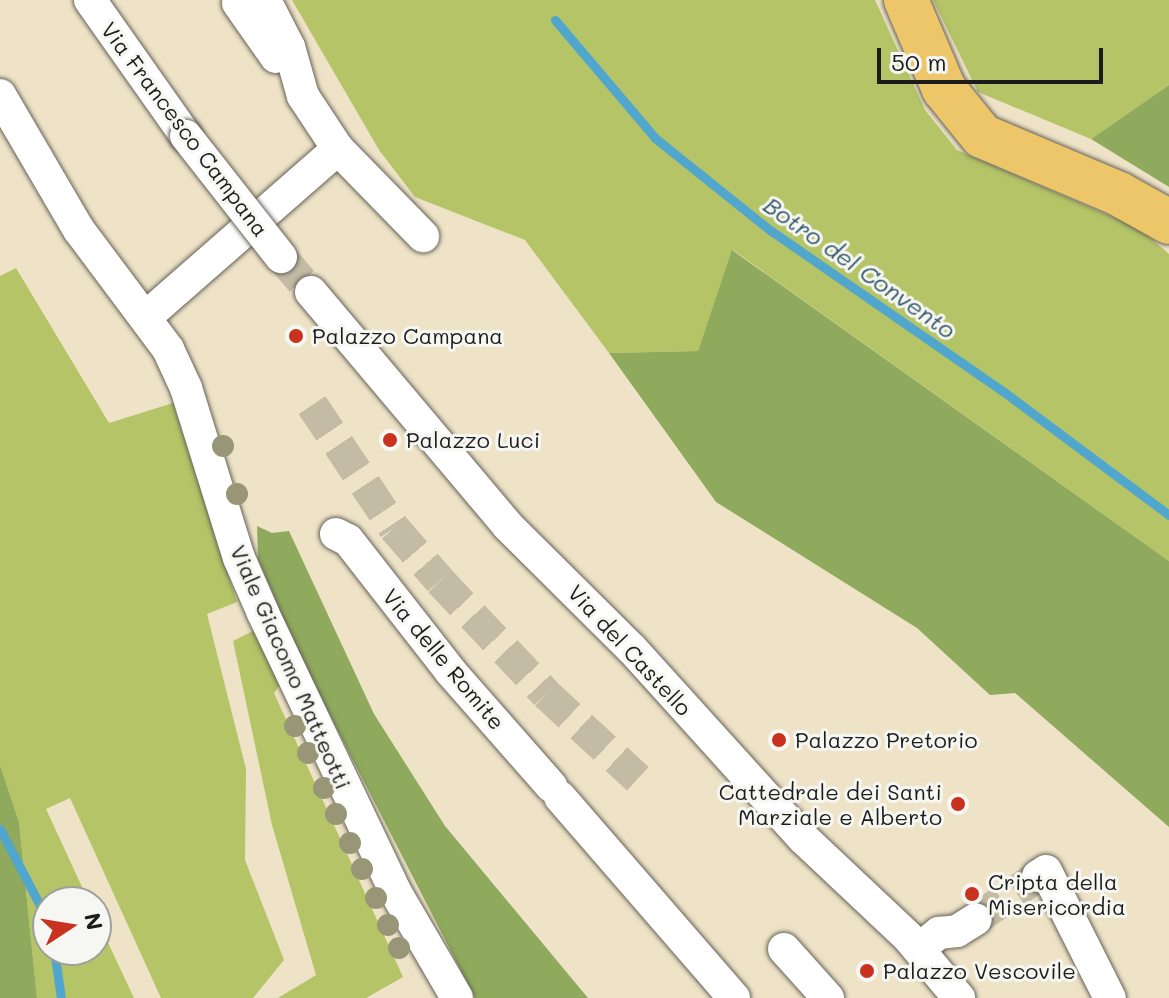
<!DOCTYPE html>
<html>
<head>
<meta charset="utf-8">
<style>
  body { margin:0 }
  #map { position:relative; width:1169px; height:998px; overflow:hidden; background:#eee3c7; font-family:Mali,sans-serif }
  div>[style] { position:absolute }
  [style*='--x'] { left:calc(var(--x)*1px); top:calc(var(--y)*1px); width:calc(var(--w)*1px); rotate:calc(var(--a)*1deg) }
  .green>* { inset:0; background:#b4c467 }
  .forest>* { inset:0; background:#8faa5c }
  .stream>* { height:9px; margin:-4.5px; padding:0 4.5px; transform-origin:4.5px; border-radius:4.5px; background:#50a6cd }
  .street-tunnel>* { height:32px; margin-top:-16px; transform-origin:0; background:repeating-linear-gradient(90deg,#c4bba5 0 32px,transparent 0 48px) }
  .roads { filter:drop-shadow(0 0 2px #666258) drop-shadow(0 0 2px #666258) }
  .street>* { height:32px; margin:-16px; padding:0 16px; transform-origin:16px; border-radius:16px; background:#fff }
  .primary>* { height:44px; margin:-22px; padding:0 22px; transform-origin:22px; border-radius:22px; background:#ecc669 }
  .bridges { filter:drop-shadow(0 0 2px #666258) drop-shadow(0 0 2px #666258) }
  .street-bridge>* { height:32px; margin:-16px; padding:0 16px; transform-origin:16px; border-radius:16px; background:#fff }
  .trees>* { width:22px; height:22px; margin:-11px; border-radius:50%; background:#989677 }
  .dots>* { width:22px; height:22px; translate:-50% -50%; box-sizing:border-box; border:4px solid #f6f6f2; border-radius:50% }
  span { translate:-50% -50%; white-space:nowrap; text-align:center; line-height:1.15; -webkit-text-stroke:6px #f6f6f2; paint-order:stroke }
  .street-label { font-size:22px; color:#1c1c1c }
  .poi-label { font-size:22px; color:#1c1c1c }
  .left { translate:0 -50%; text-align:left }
  .right { translate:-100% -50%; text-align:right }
  .water-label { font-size:24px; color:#335a6c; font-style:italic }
  .north { position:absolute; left:32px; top:886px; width:80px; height:80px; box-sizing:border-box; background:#f6f6f2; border:2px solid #9f9f9c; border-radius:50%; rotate:78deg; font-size:22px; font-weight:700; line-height:32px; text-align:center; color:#1c1c1c }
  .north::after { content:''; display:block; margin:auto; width:28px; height:36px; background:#c8321e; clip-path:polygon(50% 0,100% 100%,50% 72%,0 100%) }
  .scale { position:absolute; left:877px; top:48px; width:226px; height:36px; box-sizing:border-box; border:4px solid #1c1c1c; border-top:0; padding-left:10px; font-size:24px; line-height:28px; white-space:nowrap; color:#1c1c1c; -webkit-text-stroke:6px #f6f6f2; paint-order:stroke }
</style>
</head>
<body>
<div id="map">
  <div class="green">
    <i style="clip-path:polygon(292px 0,875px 0,925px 110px,957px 150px,1140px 229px,1169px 254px,1169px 561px,733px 250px,698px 351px,609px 353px,525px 240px,415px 197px,379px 150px)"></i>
    <i style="clip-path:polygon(933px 0,1169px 0,1169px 85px,1091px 139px,978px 92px)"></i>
    <i style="clip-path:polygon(16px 268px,109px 423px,173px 403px,237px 602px,207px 614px,246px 769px,245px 860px,284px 960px,253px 998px,161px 998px,70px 798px,46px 809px,89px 902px,48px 902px,48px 950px,96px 950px,96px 917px,134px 998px,37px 998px,19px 822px,0 765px,0 276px)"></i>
    <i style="clip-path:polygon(255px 630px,280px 685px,274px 693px,403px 977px,366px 998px,278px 998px,316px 975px,272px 825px,233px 641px)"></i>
  </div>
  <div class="forest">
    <i style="clip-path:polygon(1169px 85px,1169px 187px,1091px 139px)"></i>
    <i style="clip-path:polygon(732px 250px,1169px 561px,1169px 827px,1015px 693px,990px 695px,917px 628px,716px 502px,609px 353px,698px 351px)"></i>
    <i style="clip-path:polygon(257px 526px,272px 533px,289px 531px,374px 714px,445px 826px,588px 998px,475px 998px,298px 653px,258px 559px)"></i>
    <i style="clip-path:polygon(0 765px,19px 822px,37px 998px,0 998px)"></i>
  </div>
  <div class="stream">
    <i style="--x:555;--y:20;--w:155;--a:49.7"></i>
    <i style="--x:655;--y:138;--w:147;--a:38.7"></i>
    <i style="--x:770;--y:230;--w:285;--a:34.7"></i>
    <i style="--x:1004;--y:392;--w:206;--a:36.7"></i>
    <i style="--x:0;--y:829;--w:104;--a:62.4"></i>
    <i style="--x:54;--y:950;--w:49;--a:81.7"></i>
  </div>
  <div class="street-tunnel">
    <i style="--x:281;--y:257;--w:46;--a:49.4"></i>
    <i style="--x:312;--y:405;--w:148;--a:56.3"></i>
    <i style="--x:394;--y:528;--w:70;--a:49"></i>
    <i style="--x:440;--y:581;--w:155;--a:46.8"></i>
    <i style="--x:546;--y:694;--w:125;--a:42.7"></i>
    <i style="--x:976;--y:919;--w:75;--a:-34.7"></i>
  </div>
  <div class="roads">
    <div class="street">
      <i style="--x:90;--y:0;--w:166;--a:54.8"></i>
      <i style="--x:238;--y:3;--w:66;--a:54.9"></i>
      <i style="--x:0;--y:95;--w:156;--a:59.7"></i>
      <i style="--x:79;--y:230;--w:149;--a:53.2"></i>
      <i style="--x:168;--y:349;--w:43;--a:65.2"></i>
      <i style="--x:186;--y:388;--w:178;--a:72.7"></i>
      <i style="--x:239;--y:558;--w:60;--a:66.4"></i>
      <i style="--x:263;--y:613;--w:310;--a:64.6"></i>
      <i style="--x:396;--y:893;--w:121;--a:59.8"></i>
      <i style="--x:338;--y:149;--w:122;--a:45.7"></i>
      <i style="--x:311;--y:292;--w:306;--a:49.9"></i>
      <i style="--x:508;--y:526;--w:175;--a:44.8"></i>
      <i style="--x:632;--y:649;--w:255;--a:47.9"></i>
      <i style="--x:803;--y:838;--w:144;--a:43.3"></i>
      <i style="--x:908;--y:937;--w:80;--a:50.1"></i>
      <i style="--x:147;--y:316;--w:254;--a:-41.2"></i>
      <i style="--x:338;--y:149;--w:64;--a:-123.4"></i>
      <i style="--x:303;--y:96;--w:51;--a:-105.9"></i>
      <i style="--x:289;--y:47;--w:53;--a:-117.1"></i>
      <i style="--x:336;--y:534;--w:13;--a:27"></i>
      <i style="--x:348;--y:540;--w:167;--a:52"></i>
      <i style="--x:451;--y:672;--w:152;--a:48.7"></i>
      <i style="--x:560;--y:797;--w:266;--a:49.1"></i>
      <i style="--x:1038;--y:876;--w:9;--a:-32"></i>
      <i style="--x:1046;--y:871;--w:142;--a:63.3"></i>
      <i style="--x:784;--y:949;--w:66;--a:48.1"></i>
      <i style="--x:919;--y:949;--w:26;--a:-39"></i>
      <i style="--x:939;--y:933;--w:18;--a:-6"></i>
      <i style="--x:957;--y:931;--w:22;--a:-32"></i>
    </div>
    <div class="primary">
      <i style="--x:906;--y:0;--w:97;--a:66.9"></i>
      <i style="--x:944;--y:89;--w:60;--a:51"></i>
      <i style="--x:982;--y:136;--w:149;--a:22.9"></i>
      <i style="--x:1119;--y:194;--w:57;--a:29.2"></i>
    </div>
  </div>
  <div class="bridges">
    <div class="street-bridge">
      <i style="--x:186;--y:136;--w:154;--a:51.9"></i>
    </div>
  </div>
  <div class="trees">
    <i style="left:223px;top:446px"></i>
    <i style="left:237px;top:494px"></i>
    <i style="left:295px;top:726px"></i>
    <i style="left:308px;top:753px"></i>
    <i style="left:324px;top:788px"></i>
    <i style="left:336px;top:814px"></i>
    <i style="left:350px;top:843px"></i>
    <i style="left:362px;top:869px"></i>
    <i style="left:376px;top:898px"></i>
    <i style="left:388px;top:925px"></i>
    <i style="left:399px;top:948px"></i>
  </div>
  <div class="dots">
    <i style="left:296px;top:336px;background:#c8321e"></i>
    <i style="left:390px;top:440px;background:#c8321e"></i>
    <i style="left:779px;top:740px;background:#c8321e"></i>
    <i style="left:958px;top:804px;background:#c8321e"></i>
    <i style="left:972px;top:894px;background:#c8321e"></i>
    <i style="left:867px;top:971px;background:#c8321e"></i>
  </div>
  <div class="street-label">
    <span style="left:185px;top:129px;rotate:53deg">Via Francesco Campana</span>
    <span style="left:630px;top:650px;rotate:47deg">Via del Castello</span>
    <span style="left:444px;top:659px;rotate:50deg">Via delle Romite</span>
    <span style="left:291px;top:667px;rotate:66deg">Viale Giacomo Matteotti</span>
  </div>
  <div class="poi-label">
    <span class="left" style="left:312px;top:336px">Palazzo Campana</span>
    <span class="left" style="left:406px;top:440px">Palazzo Luci</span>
    <span class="left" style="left:795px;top:740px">Palazzo Pretorio</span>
    <span class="right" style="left:942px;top:804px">Cattedrale dei Santi<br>Marziale e Alberto</span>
    <span class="left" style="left:988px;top:894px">Cripta della<br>Misericordia</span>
    <span class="left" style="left:883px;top:971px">Palazzo Vescovile</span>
  </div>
  <div class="water-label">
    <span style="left:860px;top:267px;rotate:35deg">Botro del Convento</span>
  </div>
  <div class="north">N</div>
  <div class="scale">50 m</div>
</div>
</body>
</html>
